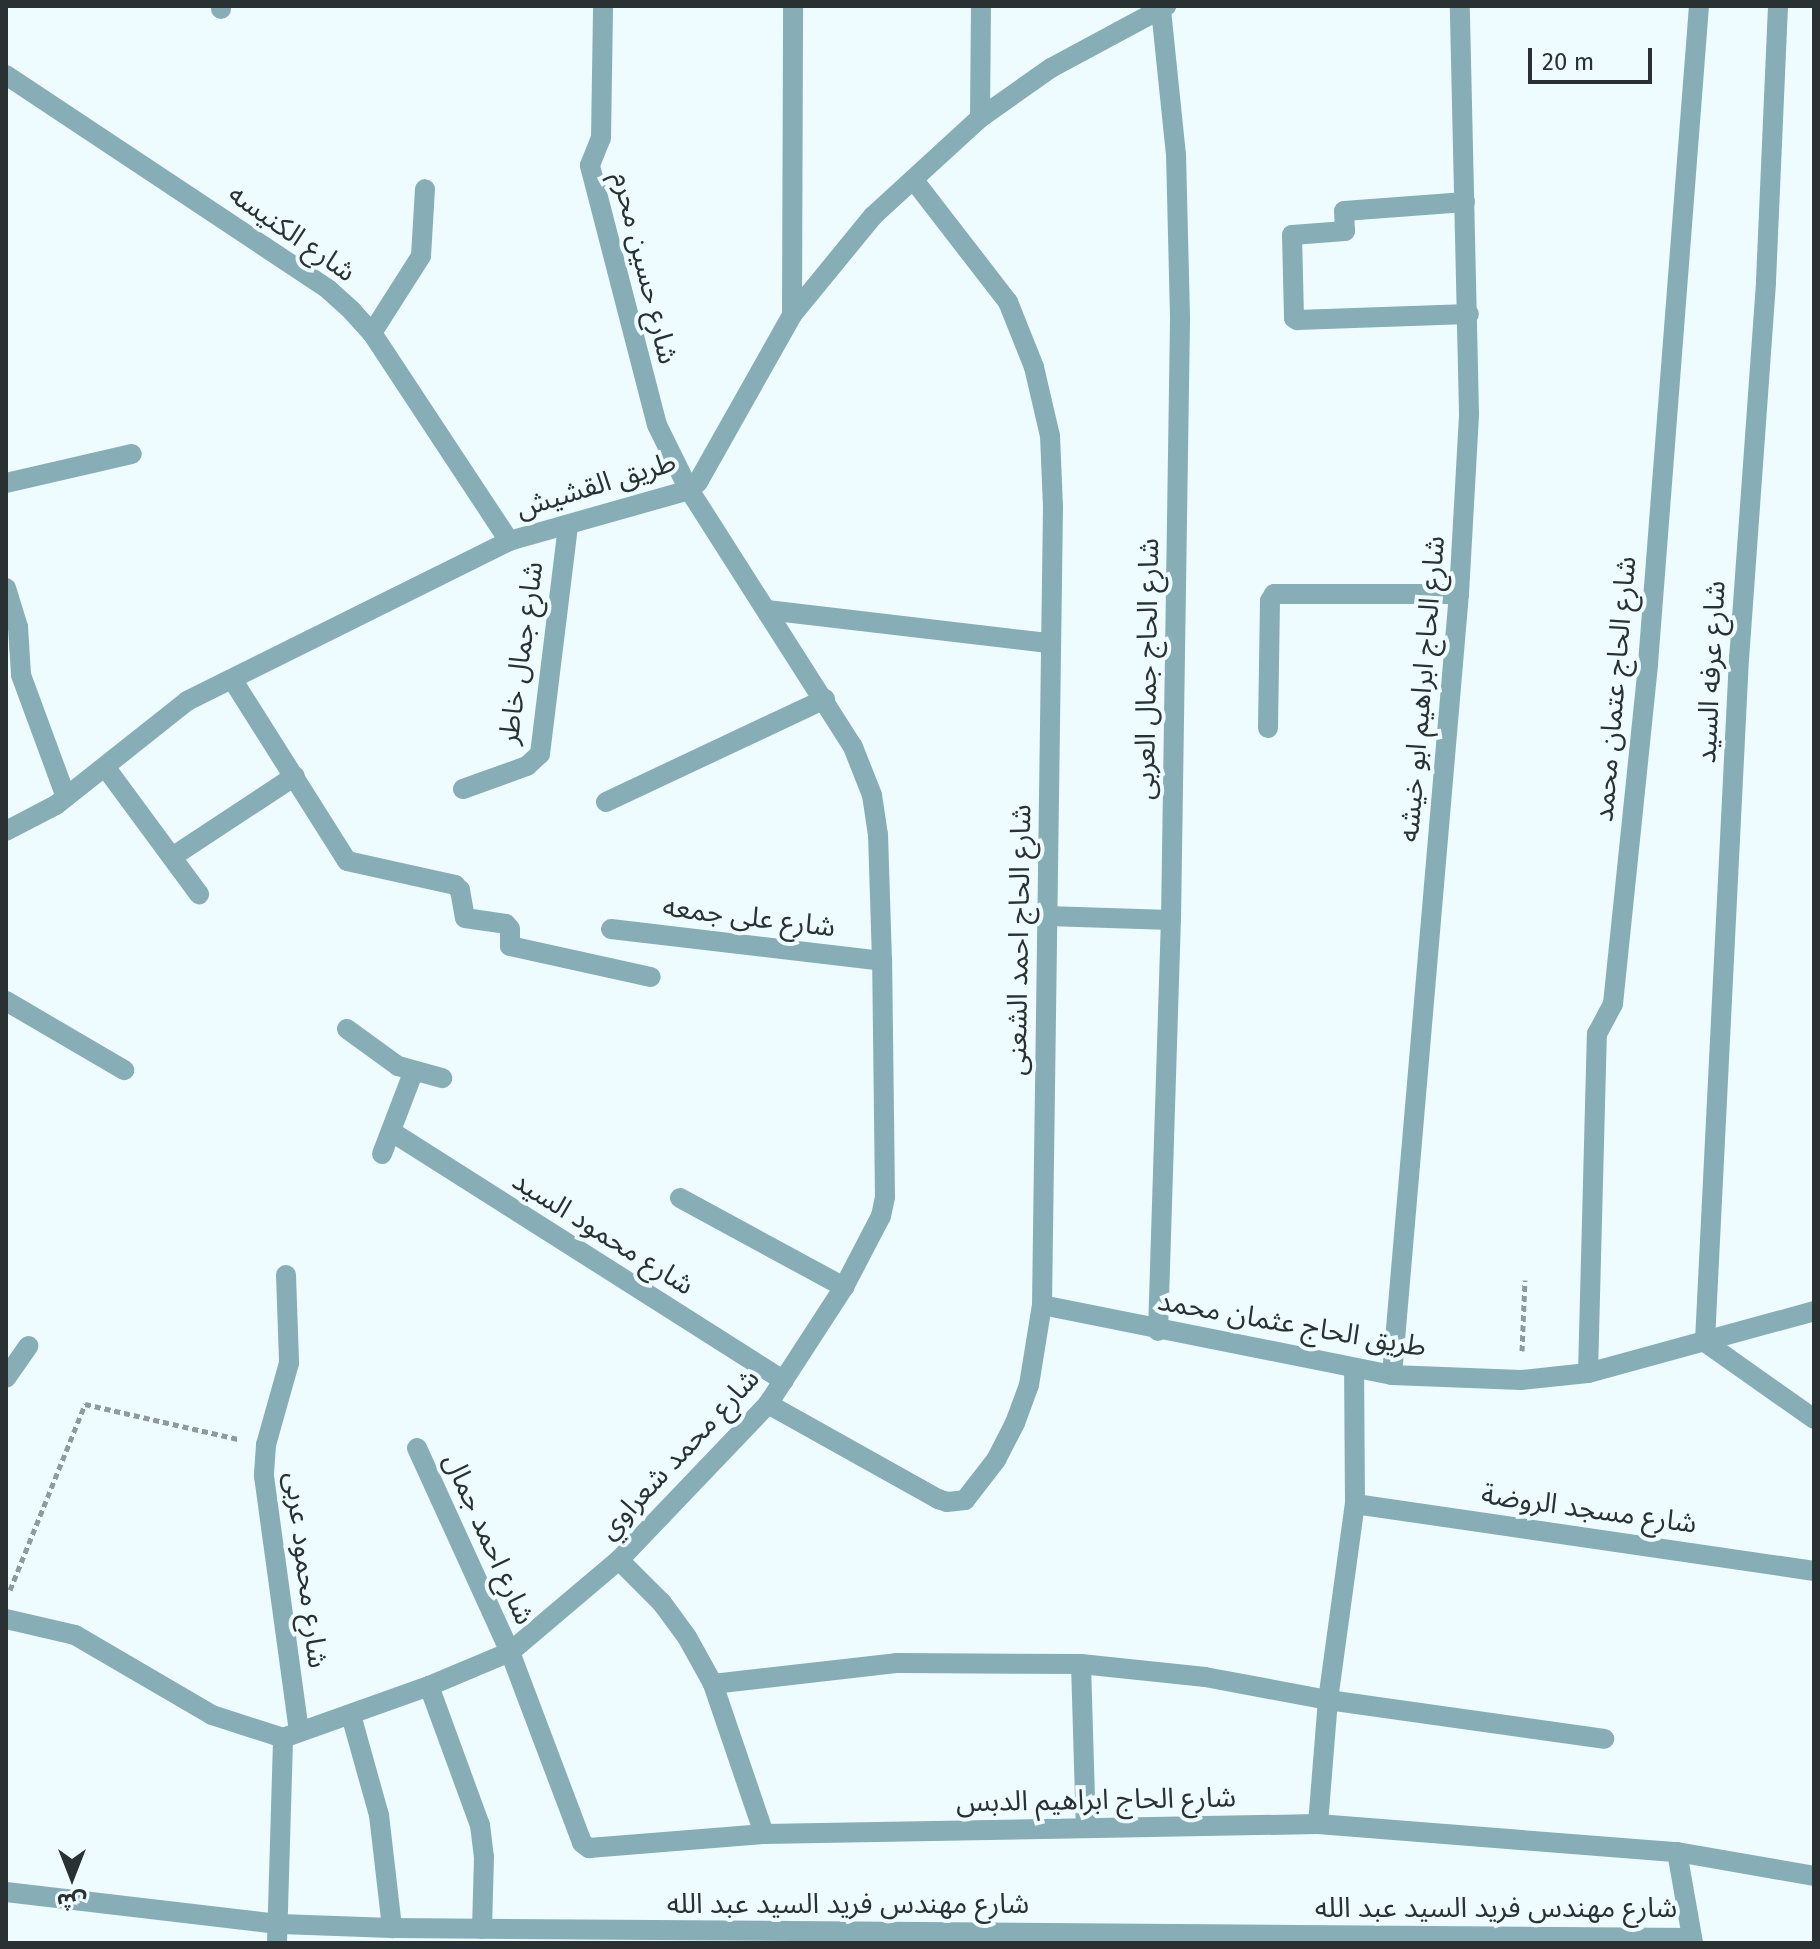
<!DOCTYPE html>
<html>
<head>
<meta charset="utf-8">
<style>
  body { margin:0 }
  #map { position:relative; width:1820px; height:1949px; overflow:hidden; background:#effcff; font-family:"Fira Sans","Noto Sans Arabic",sans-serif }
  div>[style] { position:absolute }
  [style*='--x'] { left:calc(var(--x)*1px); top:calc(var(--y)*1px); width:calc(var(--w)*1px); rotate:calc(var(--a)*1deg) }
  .path>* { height:5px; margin-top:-2.5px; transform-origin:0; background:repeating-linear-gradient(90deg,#8f9a9c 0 6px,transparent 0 10px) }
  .minor>* { height:20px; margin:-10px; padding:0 10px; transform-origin:10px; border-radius:10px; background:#87aeb6 }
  span { translate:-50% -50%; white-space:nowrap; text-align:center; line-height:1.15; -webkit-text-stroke:8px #effcff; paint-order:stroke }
  .street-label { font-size:28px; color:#293133 }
  .frame { position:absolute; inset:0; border:8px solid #293133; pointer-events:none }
  .north { position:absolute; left:32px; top:1837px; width:80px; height:80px; -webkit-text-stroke:6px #effcff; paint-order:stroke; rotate:180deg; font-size:22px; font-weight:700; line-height:32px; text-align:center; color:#293133 }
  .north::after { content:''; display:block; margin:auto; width:28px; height:36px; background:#293133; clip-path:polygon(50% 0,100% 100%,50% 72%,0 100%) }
  .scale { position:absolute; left:1528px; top:48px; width:124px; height:36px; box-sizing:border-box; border:4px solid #293133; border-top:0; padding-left:10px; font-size:24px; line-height:28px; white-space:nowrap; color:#293133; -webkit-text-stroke:6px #effcff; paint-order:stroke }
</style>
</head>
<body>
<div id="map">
  <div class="path">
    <i style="--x:1522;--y:1351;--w:71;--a:-87.6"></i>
    <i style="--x:10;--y:1590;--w:201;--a:-68"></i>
    <i style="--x:85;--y:1404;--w:157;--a:12.9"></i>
  </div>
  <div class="minor">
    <i style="--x:1778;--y:6;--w:277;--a:92.5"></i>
    <i style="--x:1766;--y:283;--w:376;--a:94.1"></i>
    <i style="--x:1739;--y:658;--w:685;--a:92.85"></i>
    <i style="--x:1705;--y:1342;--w:133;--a:35.2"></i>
    <i style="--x:221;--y:9;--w:3;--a:-90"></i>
    <i style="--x:6;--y:75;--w:388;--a:33.6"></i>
    <i style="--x:329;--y:290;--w:31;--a:42"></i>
    <i style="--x:352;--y:311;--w:30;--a:48"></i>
    <i style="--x:372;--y:333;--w:249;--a:56.6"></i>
    <i style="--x:980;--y:118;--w:112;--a:-89.5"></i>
    <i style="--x:1465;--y:202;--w:121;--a:175.7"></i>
    <i style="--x:1344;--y:211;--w:20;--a:87"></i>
    <i style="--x:1345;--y:231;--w:53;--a:175.7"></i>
    <i style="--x:1292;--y:235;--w:83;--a:88.6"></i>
    <i style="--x:1294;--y:318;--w:4;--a:34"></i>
    <i style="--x:1297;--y:320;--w:172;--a:-2"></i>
    <i style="--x:792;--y:315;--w:309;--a:-89.8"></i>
    <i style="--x:372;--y:333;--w:91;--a:-57.5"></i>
    <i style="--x:421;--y:256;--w:67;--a:-86.6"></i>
    <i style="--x:6;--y:483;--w:129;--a:-13"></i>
    <i style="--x:6;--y:588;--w:41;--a:72.9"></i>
    <i style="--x:18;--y:627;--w:48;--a:86.4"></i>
    <i style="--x:21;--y:675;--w:130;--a:69.8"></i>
    <i style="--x:767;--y:610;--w:285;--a:6.7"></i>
    <i style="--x:232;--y:679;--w:215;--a:57.7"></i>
    <i style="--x:347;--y:861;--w:111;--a:12.5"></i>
    <i style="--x:455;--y:885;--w:7;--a:45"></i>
    <i style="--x:460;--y:890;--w:28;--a:80"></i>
    <i style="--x:465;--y:918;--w:41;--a:8.3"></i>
    <i style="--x:506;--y:924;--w:6;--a:51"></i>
    <i style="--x:510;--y:929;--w:17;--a:90"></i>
    <i style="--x:510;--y:946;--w:144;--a:12.4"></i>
    <i style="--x:1268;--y:728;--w:127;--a:-89.1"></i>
    <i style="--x:1270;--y:601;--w:8;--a:-60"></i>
    <i style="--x:1274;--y:594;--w:185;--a:0"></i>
    <i style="--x:106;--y:768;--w:157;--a:53.6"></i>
    <i style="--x:463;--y:789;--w:68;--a:-19.8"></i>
    <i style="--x:527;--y:766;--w:18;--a:-43"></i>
    <i style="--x:540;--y:754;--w:231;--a:-83"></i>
    <i style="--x:606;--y:802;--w:242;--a:-25.2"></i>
    <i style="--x:6;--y:831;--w:56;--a:-27.5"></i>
    <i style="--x:56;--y:805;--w:167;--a:-38.4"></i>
    <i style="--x:187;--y:701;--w:360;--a:-26.4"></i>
    <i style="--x:509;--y:541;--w:187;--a:-15.8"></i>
    <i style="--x:689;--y:490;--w:12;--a:-42"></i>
    <i style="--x:698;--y:482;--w:192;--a:-60.6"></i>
    <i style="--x:792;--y:315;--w:128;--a:-50.7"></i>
    <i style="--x:873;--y:216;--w:145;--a:-42.5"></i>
    <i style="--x:980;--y:118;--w:87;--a:-35.2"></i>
    <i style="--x:1051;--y:68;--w:131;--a:-28.3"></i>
    <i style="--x:172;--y:857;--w:147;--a:-33.4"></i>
    <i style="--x:1047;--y:916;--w:124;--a:1.8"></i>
    <i style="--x:611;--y:929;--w:273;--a:6.7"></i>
    <i style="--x:6;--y:1001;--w:137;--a:30.3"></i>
    <i style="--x:347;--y:1029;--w:63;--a:36"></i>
    <i style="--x:398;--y:1066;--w:46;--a:15.3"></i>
    <i style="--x:392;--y:1132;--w:464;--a:32.4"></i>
    <i style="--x:382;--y:1154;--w:87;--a:-69.1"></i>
    <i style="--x:680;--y:1198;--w:187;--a:28.5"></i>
    <i style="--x:286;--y:1275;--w:88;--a:88"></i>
    <i style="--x:289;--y:1363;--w:85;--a:105.7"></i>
    <i style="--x:266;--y:1445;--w:31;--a:94"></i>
    <i style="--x:264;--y:1476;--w:258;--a:82.2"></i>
    <i style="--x:1042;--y:1305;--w:357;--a:11.3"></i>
    <i style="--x:1392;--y:1375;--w:129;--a:2.2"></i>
    <i style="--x:1521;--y:1380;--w:67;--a:-6"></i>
    <i style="--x:1588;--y:1373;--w:234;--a:-15.3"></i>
    <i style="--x:1158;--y:1331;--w:411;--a:-88.2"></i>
    <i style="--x:1171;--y:920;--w:603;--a:-89.14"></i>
    <i style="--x:1180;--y:317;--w:162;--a:-91.4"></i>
    <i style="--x:1176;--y:155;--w:147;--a:-95.9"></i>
    <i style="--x:1588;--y:1373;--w:339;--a:-88.5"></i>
    <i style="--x:1597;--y:1034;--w:34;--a:-62"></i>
    <i style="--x:1613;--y:1004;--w:342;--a:-84.1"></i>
    <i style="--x:1648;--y:664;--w:660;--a:-85.57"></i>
    <i style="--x:1392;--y:1375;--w:784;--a:-85.1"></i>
    <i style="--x:1459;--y:594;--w:181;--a:-86.8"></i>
    <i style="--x:1469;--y:413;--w:407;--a:-91.3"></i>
    <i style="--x:6;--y:1378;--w:39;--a:-55"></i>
    <i style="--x:768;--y:1404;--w:195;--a:29.2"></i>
    <i style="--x:938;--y:1499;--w:9;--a:18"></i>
    <i style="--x:947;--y:1502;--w:18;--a:-6"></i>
    <i style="--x:965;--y:1500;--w:51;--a:-52.2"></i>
    <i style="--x:996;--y:1460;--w:42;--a:-62.8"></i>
    <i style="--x:1015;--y:1423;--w:40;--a:-69.8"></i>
    <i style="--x:1029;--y:1385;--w:81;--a:-80.8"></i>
    <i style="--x:1042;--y:1305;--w:798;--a:-89.21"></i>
    <i style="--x:1053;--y:507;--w:71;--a:-92.4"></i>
    <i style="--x:1050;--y:436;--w:71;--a:-103.1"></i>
    <i style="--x:1034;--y:367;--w:70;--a:-111.8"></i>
    <i style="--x:1008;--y:302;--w:155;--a:-127.7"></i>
    <i style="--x:417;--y:1448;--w:224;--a:65.5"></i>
    <i style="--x:510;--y:1652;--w:204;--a:69.3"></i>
    <i style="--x:582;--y:1843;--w:9;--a:36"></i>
    <i style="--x:589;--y:1848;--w:176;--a:-4.6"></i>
    <i style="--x:764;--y:1834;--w:554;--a:-1.03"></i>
    <i style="--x:1318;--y:1824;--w:360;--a:4.5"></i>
    <i style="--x:1677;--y:1852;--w:139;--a:9.9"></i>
    <i style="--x:1355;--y:1504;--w:464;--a:8.3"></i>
    <i style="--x:619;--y:1560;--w:61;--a:45"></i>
    <i style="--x:662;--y:1603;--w:42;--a:53.7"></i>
    <i style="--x:687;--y:1637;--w:54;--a:61"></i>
    <i style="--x:713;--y:1684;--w:158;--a:71.2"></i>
    <i style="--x:6;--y:1619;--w:71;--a:13.1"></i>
    <i style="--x:75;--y:1635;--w:159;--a:30.3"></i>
    <i style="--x:212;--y:1715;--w:75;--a:17.9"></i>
    <i style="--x:283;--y:1738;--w:155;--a:-19.6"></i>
    <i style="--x:429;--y:1686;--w:88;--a:-22.8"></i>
    <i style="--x:510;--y:1652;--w:143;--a:-40.2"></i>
    <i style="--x:619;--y:1560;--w:216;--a:-46.3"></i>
    <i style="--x:768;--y:1404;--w:140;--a:-57"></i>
    <i style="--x:844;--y:1287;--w:80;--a:-62.5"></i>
    <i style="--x:881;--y:1216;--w:19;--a:-78"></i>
    <i style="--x:885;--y:1197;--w:236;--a:-90.7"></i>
    <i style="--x:882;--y:961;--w:126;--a:-91.8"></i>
    <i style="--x:878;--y:835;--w:40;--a:-98.5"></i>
    <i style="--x:872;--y:795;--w:52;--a:-111.6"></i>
    <i style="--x:853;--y:747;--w:305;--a:-122.5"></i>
    <i style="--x:689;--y:490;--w:72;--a:-116.2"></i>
    <i style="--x:657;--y:425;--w:268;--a:-104.5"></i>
    <i style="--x:590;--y:165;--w:29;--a:-68"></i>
    <i style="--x:601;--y:138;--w:132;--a:-89.1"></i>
    <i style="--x:1081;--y:1664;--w:164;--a:88.3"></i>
    <i style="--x:713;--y:1684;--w:184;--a:-6.5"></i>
    <i style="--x:896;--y:1663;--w:185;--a:0.3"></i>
    <i style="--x:1081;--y:1664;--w:125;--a:6"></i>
    <i style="--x:1205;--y:1677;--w:125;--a:10.6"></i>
    <i style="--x:1328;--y:1700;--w:279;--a:8"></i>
    <i style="--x:429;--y:1686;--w:148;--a:69.9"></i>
    <i style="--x:480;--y:1825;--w:32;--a:83"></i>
    <i style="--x:484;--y:1857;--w:72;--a:91.6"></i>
    <i style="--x:351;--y:1715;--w:104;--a:74.4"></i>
    <i style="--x:379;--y:1815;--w:114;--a:83.4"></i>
    <i style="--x:1318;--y:1824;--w:124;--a:-85.4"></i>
    <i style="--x:1328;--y:1700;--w:198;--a:-82.2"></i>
    <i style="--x:1355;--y:1504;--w:135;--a:-90.4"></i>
    <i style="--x:1677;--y:1852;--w:92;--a:80"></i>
    <i style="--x:6;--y:1892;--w:276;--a:6.7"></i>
    <i style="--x:280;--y:1924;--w:112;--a:2"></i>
    <i style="--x:392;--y:1928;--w:1300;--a:0.44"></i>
    <i style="--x:277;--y:1943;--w:205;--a:-88.3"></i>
  </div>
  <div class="street-label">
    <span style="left:292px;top:233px;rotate:35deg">شارع الكنيسه</span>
    <span style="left:645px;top:268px;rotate:76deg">شارع حسين محرم</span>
    <span style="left:596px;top:485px;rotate:-17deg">طريق القشيش</span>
    <span style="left:521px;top:653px;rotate:-82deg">شارع جمال خاطر</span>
    <span style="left:1147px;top:669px;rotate:-89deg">شارع الحاج جمال العربى</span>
    <span style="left:1711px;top:672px;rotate:-87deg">شارع عرفه السيد</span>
    <span style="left:1422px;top:689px;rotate:-85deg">شارع الحاج ابراهيم ابو خيشه</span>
    <span style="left:1615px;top:689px;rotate:-85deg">شارع الحاج عتمان محمد</span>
    <span style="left:749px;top:917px;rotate:7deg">شارع على جمعه</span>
    <span style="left:1019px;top:940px;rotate:-89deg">شارع الحاج احمد الشعنى</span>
    <span style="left:603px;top:1233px;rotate:32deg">شارع محمود السيد</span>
    <span style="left:1292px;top:1324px;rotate:10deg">طريق الحاج عثمان محمد</span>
    <span style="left:679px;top:1454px;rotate:-47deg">شارع محمد شعراوي</span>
    <span style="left:1589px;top:1509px;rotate:8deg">شارع مسجد الروضة</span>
    <span style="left:489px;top:1539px;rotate:66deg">شارع احمد جمال</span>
    <span style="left:306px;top:1570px;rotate:83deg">شارع محمود عربى</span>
    <span style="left:1096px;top:1800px;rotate:-1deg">شارع الحاج ابراهيم الدبس</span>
    <span style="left:848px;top:1904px">شارع مهندس فريد السيد عبد الله</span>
    <span style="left:1496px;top:1908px">شارع مهندس فريد السيد عبد الله</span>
  </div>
  <div class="frame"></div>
  <div class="north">ش</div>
  <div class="scale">20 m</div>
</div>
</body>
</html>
